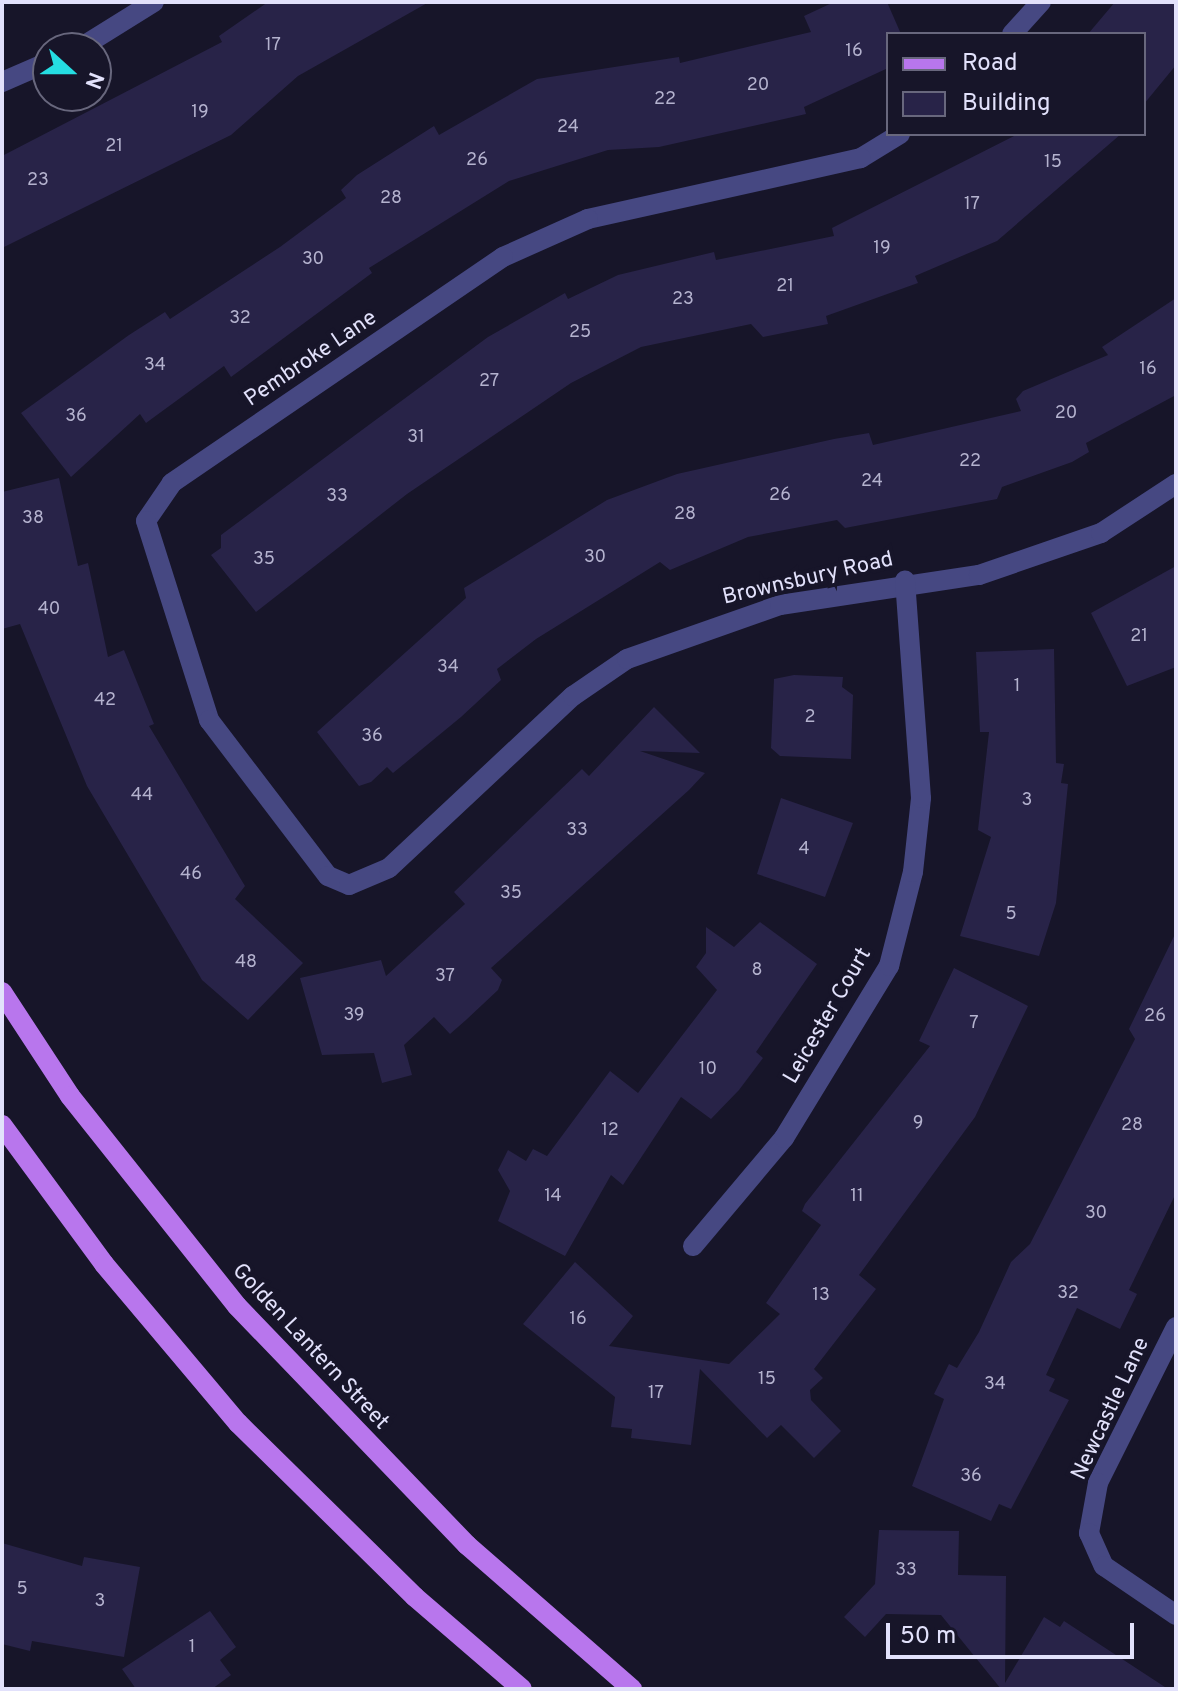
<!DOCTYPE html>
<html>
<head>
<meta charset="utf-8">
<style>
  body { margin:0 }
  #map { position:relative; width:1178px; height:1691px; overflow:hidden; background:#171529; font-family:Overpass,sans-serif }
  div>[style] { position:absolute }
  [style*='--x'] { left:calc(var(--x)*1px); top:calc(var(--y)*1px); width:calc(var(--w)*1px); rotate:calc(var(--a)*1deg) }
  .building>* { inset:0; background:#282348 }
  .minor>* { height:20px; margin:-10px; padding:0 10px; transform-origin:10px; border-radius:10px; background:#464882 }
  .major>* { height:20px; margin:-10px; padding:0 10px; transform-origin:10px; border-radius:10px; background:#b876ed }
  span { translate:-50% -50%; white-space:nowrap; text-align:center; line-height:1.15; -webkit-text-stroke:8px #171529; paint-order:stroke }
  .number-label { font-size:18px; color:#b4b2ce }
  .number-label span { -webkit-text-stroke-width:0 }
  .street-label { font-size:22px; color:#e2e1fb }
  .frame { position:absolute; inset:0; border:4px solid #e2e1fb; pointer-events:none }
  .legend { position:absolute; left:886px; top:32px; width:260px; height:104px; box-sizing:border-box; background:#171529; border:2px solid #68677d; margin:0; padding:10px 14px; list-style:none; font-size:24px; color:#e2e1fb }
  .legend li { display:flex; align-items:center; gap:16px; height:40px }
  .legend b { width:40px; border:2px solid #68677d }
  .north { position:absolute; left:32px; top:32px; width:80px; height:80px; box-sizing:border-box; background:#171529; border:2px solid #68677d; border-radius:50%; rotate:111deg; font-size:22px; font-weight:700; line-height:32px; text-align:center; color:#e2e1fb }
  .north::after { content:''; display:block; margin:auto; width:28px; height:36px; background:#25dde2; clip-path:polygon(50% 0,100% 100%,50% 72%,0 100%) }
  .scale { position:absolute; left:886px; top:1623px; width:248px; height:36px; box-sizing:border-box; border:4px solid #e2e1fb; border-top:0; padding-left:10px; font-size:24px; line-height:28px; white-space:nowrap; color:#e2e1fb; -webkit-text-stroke:6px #171529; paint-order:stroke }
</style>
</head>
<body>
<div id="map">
  <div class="building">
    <i style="clip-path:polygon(268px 2px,429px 2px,298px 76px,231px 135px,2px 248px,2px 156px,222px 42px,219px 36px)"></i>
    <i style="clip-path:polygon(834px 2px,887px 2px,901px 34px,888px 34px,888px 68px,804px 107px,806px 114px,659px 147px,608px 150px,509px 181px,369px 268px,372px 273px,231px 377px,224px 366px,146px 423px,140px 414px,71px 477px,21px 413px,129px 335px,165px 312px,170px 319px,280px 247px,346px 198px,341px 190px,357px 175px,434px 126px,439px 135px,537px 79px,679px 57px,680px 63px,811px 32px,804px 16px)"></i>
    <i style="clip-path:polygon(1115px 2px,1176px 2px,1176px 65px,1144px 104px,1144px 34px,1088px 34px)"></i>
    <i style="clip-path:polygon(1018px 134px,1121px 134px,997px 241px,915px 276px,918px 283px,826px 316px,828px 324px,763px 337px,751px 324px,641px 347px,571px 383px,407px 494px,256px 612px,211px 555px,221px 548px,221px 535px,362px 430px,488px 337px,565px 293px,568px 299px,618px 275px,714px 252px,716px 260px,834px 236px,832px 228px)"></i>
    <i style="clip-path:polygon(1176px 298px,1176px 395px,1086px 443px,1089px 452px,1072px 462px,1002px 487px,997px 499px,845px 528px,837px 520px,748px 537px,670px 570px,660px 562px,536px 639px,497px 669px,501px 680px,461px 717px,393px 773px,387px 767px,371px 782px,359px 786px,317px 732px,466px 598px,464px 588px,607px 500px,677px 474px,834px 439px,869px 433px,873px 445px,1021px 411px,1016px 399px,1023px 391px,1108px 355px,1102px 347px)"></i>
    <i style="clip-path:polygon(59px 478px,78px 566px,88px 563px,108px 657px,124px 650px,154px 724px,149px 726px,245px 886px,235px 899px,303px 963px,248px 1020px,202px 980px,87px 786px,20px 624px,2px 629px,2px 492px)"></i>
    <i style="clip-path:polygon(1176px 566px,1176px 667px,1127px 686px,1091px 613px)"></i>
    <i style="clip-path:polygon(1054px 649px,1056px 763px,1064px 764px,1061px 783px,1068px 784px,1056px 903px,1039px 956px,960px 936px,991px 837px,978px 830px,989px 732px,980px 732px,976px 652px)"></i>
    <i style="clip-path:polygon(794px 675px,843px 677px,842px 687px,853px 695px,851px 759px,780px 756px,771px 748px,774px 679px)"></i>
    <i style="clip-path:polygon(654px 707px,700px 753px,640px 751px,705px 773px,689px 790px,491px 968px,502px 980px,498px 990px,466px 1020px,450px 1034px,434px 1017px,404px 1045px,412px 1075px,382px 1083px,374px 1053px,322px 1055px,300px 978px,381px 960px,386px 976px,465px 904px,454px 892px,582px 769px,589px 776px)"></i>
    <i style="clip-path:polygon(781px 798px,853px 823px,825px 897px,757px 874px)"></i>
    <i style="clip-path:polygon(760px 922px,817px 964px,756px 1052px,763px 1058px,739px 1090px,711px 1119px,681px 1097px,623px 1185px,611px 1175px,565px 1256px,498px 1221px,510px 1191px,498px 1170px,508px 1150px,526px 1161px,533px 1149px,547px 1156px,610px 1071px,638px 1093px,717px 990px,696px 967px,706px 953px,706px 927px,734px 947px)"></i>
    <i style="clip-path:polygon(1176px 932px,1176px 1193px,1129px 1290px,1137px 1294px,1120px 1329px,1077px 1308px,1046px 1375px,1055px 1379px,1049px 1391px,1069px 1400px,1011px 1509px,999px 1504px,991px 1521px,912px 1486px,944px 1399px,934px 1394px,949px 1364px,957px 1368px,979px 1332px,1011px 1262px,1030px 1244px,1135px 1039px,1129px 1029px)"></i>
    <i style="clip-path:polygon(954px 968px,1028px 1006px,975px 1117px,859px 1275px,876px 1289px,814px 1369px,823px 1378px,810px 1390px,811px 1400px,841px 1431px,814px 1458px,781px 1425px,767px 1438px,700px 1369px,691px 1445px,631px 1438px,632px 1429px,611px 1427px,615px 1397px,523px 1324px,575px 1262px,633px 1316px,609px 1346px,729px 1364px,780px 1314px,766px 1303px,821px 1225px,802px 1211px,805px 1204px,930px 1046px,919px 1041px)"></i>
    <i style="clip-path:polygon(879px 1530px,959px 1531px,958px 1575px,1006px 1576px,1005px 1683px,1044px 1617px,1060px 1627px,1064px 1621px,1168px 1689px,1001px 1689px,941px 1615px,886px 1614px,865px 1637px,844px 1617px,875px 1584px)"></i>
    <i style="clip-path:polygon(2px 1543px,82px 1566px,84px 1557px,140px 1567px,124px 1657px,32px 1641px,30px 1651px,2px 1644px)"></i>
    <i style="clip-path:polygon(210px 1611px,236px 1647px,220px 1660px,231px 1675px,212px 1689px,136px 1689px,122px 1669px)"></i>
  </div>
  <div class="minor">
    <i style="--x:1012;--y:34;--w:43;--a:-47.8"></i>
    <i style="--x:80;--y:48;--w:87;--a:-31.9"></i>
    <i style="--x:2;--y:82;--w:50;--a:-23.5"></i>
    <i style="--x:900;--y:134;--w:46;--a:148.4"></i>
    <i style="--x:861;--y:158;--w:280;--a:167.4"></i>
    <i style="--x:588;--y:219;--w:93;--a:155.9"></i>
    <i style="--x:503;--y:257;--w:401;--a:145.7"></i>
    <i style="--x:172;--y:483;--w:46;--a:124.4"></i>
    <i style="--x:146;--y:521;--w:209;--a:72.4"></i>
    <i style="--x:209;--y:720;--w:196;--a:52.7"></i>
    <i style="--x:328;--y:876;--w:23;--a:23"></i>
    <i style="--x:349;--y:885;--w:43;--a:-23"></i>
    <i style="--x:389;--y:868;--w:252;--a:-43.1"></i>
    <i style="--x:573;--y:696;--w:65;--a:-34.4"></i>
    <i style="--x:627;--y:659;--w:162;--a:-19.4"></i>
    <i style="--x:780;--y:605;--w:201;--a:-8.6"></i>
    <i style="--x:979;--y:575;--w:129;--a:-19"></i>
    <i style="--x:1101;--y:533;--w:90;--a:-33.2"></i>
    <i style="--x:693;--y:1246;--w:141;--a:-49.9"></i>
    <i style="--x:784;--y:1138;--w:202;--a:-58.6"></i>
    <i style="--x:889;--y:966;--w:97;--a:-75.7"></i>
    <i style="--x:913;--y:872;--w:74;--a:-83.8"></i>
    <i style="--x:921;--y:798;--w:218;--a:-94.2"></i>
    <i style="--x:1176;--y:1327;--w:174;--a:116.6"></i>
    <i style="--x:1098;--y:1483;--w:51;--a:100.2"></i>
    <i style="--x:1089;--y:1533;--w:36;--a:66"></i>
    <i style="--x:1104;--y:1566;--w:87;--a:34.2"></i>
  </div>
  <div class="major">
    <i style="--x:2;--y:992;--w:124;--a:56.8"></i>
    <i style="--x:70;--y:1096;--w:268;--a:51.5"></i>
    <i style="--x:237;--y:1306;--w:332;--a:46.1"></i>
    <i style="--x:467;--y:1545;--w:219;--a:41.1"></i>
    <i style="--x:2;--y:1125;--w:172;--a:53.7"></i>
    <i style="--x:104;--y:1264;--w:208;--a:49.9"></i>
    <i style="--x:238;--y:1423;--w:248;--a:44.5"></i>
    <i style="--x:415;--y:1597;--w:141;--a:40.7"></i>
  </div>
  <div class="number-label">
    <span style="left:273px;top:46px">17</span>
    <span style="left:854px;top:52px">16</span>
    <span style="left:758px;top:86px">20</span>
    <span style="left:665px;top:100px">22</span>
    <span style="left:200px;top:113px">19</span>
    <span style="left:568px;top:128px">24</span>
    <span style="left:114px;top:147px">21</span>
    <span style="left:477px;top:161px">26</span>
    <span style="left:1053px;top:163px">15</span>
    <span style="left:38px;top:181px">23</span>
    <span style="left:391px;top:199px">28</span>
    <span style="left:972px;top:205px">17</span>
    <span style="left:882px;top:249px">19</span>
    <span style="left:313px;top:260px">30</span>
    <span style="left:785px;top:287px">21</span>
    <span style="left:683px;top:300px">23</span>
    <span style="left:240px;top:319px">32</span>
    <span style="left:580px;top:333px">25</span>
    <span style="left:155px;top:366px">34</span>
    <span style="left:1148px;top:370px">16</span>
    <span style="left:489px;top:382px">27</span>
    <span style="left:1066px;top:414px">20</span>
    <span style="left:76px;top:417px">36</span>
    <span style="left:416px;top:438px">31</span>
    <span style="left:970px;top:462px">22</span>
    <span style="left:872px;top:482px">24</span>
    <span style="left:780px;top:496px">26</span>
    <span style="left:337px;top:497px">33</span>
    <span style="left:685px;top:515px">28</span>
    <span style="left:33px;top:519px">38</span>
    <span style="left:595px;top:558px">30</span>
    <span style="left:264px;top:560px">35</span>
    <span style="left:49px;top:610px">40</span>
    <span style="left:1139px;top:637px">21</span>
    <span style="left:448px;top:668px">34</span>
    <span style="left:1017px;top:687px">1</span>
    <span style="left:105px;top:701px">42</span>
    <span style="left:810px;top:718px">2</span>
    <span style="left:372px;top:737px">36</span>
    <span style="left:142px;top:796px">44</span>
    <span style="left:1027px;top:801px">3</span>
    <span style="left:577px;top:831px">33</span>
    <span style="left:804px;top:850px">4</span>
    <span style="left:191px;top:875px">46</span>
    <span style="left:511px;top:894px">35</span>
    <span style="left:1011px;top:915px">5</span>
    <span style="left:246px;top:963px">48</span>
    <span style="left:757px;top:971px">8</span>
    <span style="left:445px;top:977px">37</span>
    <span style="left:354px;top:1016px">39</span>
    <span style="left:1155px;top:1017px">26</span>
    <span style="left:974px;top:1024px">7</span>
    <span style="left:708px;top:1070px">10</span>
    <span style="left:918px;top:1124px">9</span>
    <span style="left:1132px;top:1126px">28</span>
    <span style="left:610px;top:1131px">12</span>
    <span style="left:553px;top:1197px">14</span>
    <span style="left:857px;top:1197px">11</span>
    <span style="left:1096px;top:1214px">30</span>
    <span style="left:1068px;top:1294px">32</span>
    <span style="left:821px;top:1296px">13</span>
    <span style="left:578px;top:1320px">16</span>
    <span style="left:767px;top:1380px">15</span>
    <span style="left:995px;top:1385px">34</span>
    <span style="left:656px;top:1394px">17</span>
    <span style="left:971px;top:1477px">36</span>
    <span style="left:906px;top:1571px">33</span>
    <span style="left:22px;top:1590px">5</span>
    <span style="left:100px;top:1602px">3</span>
    <span style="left:192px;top:1648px">1</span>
  </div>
  <div class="street-label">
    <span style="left:311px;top:359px;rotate:-34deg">Pembroke Lane</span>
    <span style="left:808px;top:579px;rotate:-13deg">Brownsbury Road</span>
    <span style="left:828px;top:1016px;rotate:-60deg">Leicester Court</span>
    <span style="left:310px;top:1347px;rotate:47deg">Golden Lantern Street</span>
    <span style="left:1111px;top:1409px;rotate:-65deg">Newcastle Lane</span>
  </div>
  <div class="frame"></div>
  <ul class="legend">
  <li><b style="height:10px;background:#b876ed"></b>Road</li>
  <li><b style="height:22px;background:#282348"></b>Building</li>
  </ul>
  <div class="north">N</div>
  <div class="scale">50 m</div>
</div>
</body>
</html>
